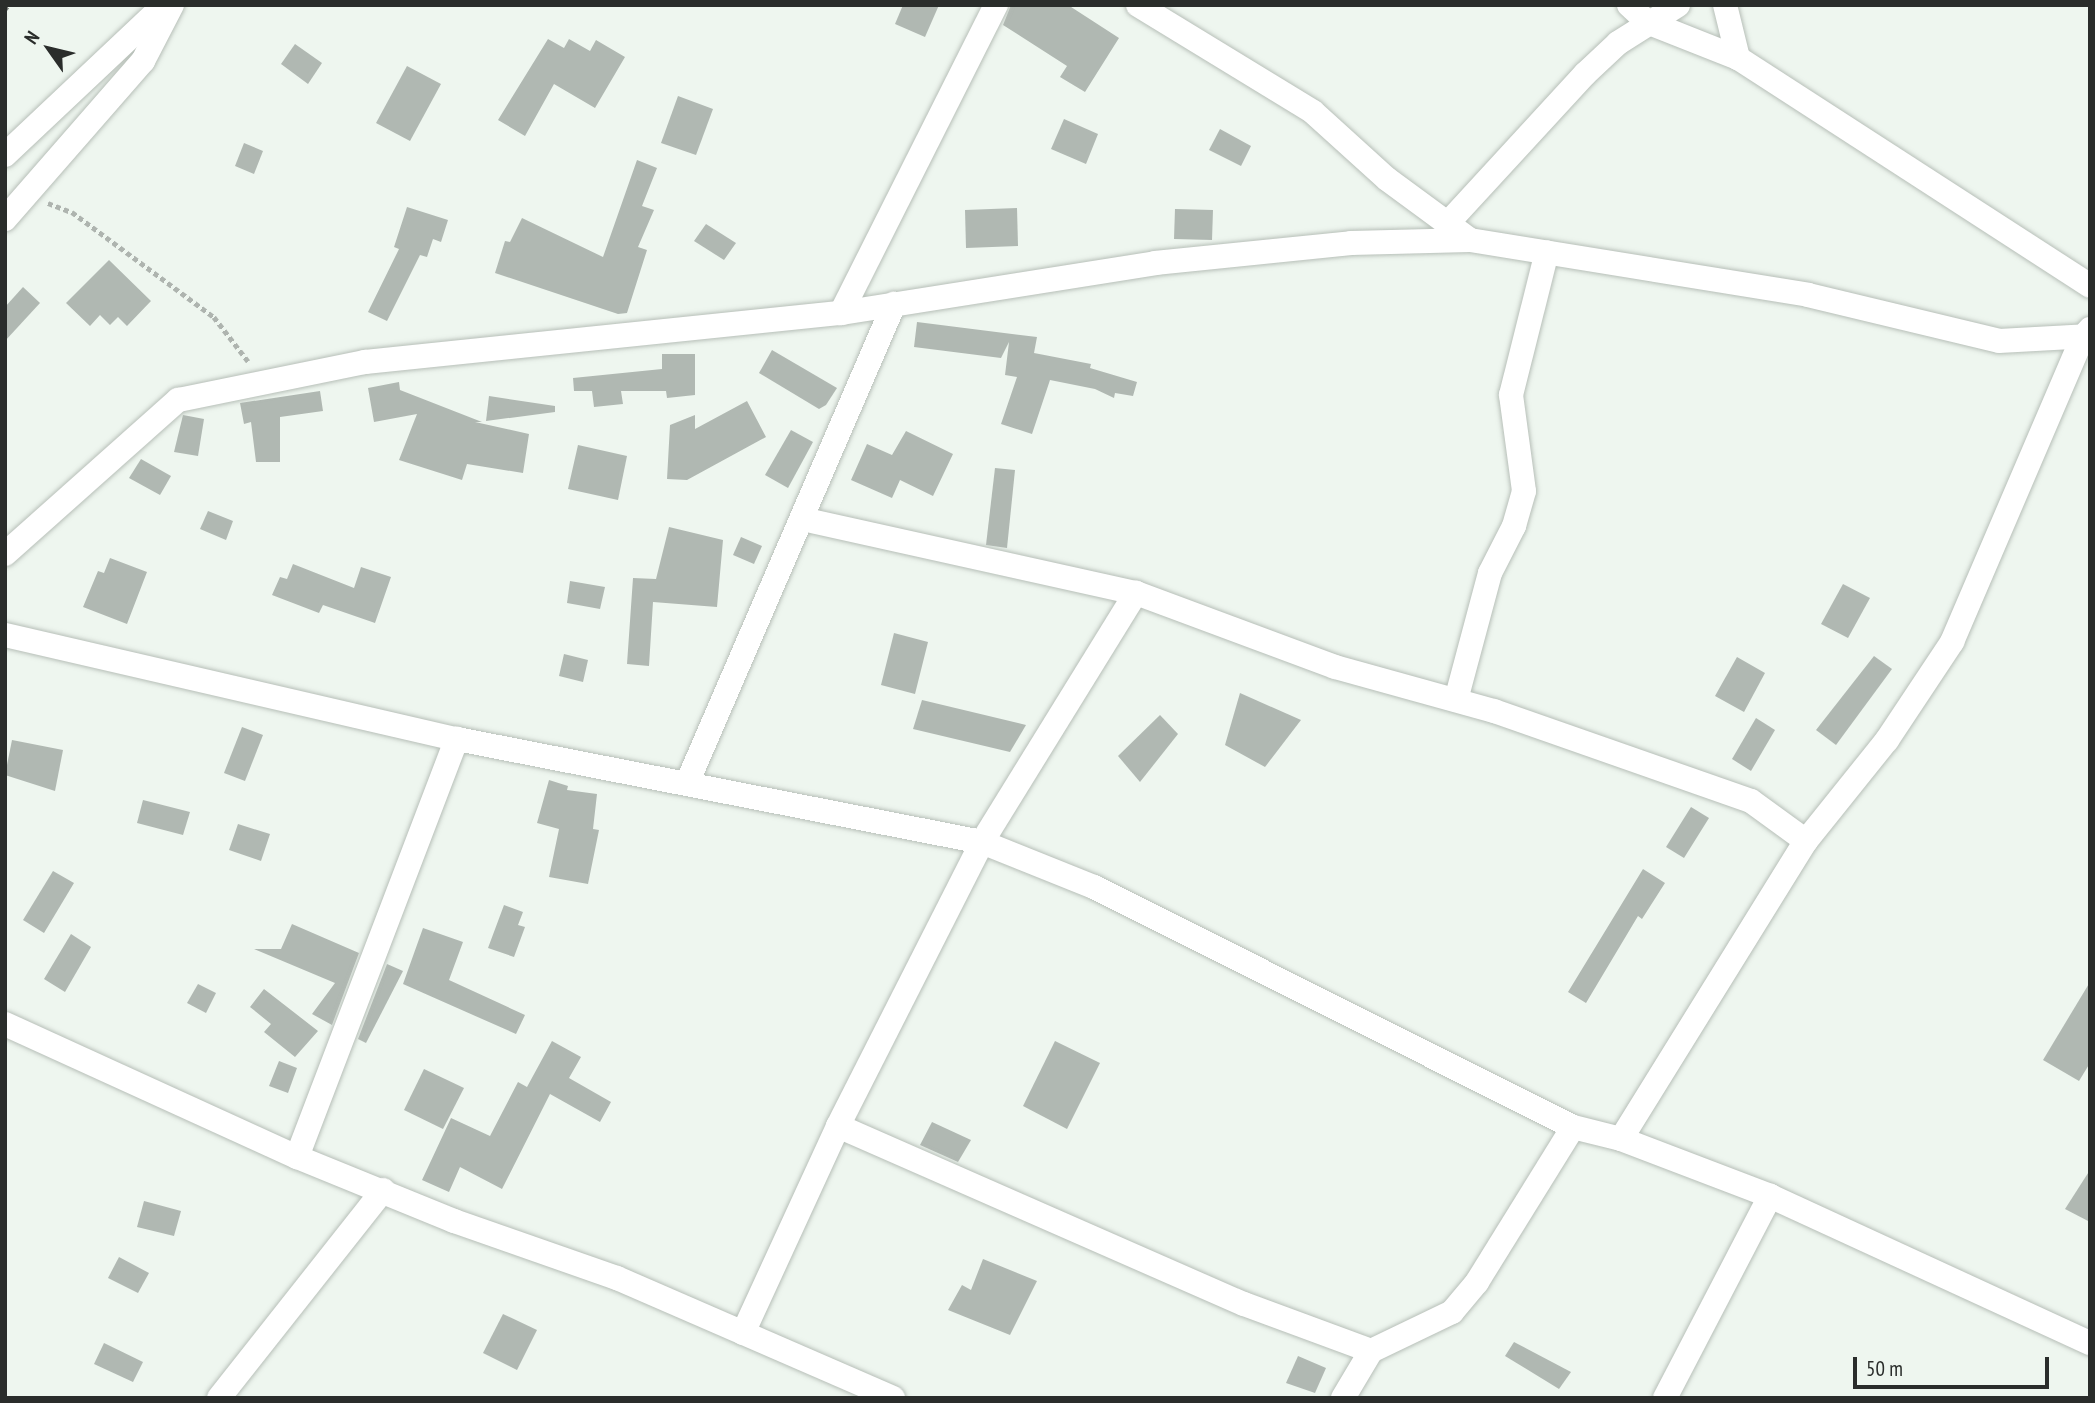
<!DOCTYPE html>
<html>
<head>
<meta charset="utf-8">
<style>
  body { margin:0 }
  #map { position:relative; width:2095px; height:1403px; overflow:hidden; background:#eef6ef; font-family:"PT Sans Narrow",sans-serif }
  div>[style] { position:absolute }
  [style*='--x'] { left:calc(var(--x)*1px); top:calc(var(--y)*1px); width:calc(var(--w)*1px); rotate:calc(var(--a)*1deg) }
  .building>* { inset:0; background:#b0b8b2 }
  .path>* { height:4.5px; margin-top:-2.25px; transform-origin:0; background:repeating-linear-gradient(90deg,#aeb4af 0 5px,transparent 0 8.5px) }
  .roads { filter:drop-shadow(0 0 2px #b7bfb8) drop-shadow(0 0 2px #b7bfb8) }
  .minor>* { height:24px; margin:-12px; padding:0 12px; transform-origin:12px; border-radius:12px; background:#fff }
  .rail>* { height:5px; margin-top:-2.5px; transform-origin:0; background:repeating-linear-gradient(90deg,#737874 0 3.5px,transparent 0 10.5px) }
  span { translate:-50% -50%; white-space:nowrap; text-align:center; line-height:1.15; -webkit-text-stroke:5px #eef6ef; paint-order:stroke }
  .frame { position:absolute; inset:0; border:7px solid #2a2d2b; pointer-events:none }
  .north { position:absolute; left:14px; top:14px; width:70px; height:70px; -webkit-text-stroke:5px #eef6ef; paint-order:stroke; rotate:304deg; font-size:19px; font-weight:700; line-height:28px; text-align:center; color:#2a2d2b }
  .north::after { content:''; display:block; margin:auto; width:24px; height:32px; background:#2a2d2b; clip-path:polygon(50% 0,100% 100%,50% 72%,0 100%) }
  .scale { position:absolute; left:1853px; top:1357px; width:196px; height:32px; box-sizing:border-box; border:4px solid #2a2d2b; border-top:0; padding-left:9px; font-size:21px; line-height:24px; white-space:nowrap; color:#2a2d2b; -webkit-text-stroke:5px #eef6ef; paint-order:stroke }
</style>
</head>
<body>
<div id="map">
  <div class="building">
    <i style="clip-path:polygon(903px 5px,939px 5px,925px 37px,895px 24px)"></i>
    <i style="clip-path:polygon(1011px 5px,1068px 5px,1119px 38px,1085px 92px,1060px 77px,1067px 66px,1003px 25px)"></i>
    <i style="clip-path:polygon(548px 39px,564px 48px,569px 39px,590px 51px,596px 40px,625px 57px,595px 108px,554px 84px,525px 136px,498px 120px)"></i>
    <i style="clip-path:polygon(295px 44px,322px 63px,308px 84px,281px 64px)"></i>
    <i style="clip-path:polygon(407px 66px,441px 84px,410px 141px,376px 123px)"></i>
    <i style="clip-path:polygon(678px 96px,713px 109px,696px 155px,661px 143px)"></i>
    <i style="clip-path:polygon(1064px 119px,1098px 134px,1086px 164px,1051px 149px)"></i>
    <i style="clip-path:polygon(1220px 129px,1251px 146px,1241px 166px,1209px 150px)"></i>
    <i style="clip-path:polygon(244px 143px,263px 151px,254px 174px,235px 166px)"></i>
    <i style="clip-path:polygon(637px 160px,657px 168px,642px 206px,654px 210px,638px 247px,647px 250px,627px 313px,618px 314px,495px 273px,505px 241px,510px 242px,522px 218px,603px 257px)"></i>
    <i style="clip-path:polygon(407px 207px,448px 220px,441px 242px,433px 239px,427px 257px,420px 255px,387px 321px,368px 312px,399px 249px,394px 247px)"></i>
    <i style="clip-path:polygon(1017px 208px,1018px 246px,966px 248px,965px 210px)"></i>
    <i style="clip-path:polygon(1175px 209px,1213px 210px,1212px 240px,1174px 239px)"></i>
    <i style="clip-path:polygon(706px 224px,736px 243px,724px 260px,694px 241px)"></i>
    <i style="clip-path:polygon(109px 260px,151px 301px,127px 326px,118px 317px,110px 325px,100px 315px,90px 326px,66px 303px)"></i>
    <i style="clip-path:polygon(23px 287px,40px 303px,5px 341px,5px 307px)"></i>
    <i style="clip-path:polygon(917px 322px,1037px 337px,1034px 353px,1091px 364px,1090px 368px,1137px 382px,1133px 396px,1115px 393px,1114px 398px,1095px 389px,1050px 380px,1032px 434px,1001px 424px,1017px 377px,1005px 375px,1009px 342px,1001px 358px,914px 347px)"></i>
    <i style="clip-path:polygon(772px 350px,837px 388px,826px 405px,819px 409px,759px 373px)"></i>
    <i style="clip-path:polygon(662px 354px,695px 354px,695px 395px,667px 398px,666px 391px,621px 391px,623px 404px,594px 407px,592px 391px,574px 391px,573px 378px,662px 369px)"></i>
    <i style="clip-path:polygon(399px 382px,400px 390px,482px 422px,475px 422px,529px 434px,523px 473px,467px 464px,462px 480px,399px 460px,417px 414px,374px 422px,368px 388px)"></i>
    <i style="clip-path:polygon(320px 391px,323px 411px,280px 417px,280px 462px,256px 462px,251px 422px,244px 424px,240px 403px)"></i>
    <i style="clip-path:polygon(489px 396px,555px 406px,555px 412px,486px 421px)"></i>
    <i style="clip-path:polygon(747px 401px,766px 437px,687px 480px,667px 479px,670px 425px,695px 415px,695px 429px)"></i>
    <i style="clip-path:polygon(183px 415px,204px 419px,198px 456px,174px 452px)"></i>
    <i style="clip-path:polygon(791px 430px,813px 442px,788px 488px,765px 475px)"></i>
    <i style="clip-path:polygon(906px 431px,953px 454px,933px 496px,900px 480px,892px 498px,851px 480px,867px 444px,892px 455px)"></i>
    <i style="clip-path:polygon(578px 445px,627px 456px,618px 500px,568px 489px)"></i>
    <i style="clip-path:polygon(141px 459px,171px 476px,160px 495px,129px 478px)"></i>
    <i style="clip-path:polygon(995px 468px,1015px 470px,1007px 548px,986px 545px)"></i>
    <i style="clip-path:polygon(208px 511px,233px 521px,226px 540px,200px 529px)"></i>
    <i style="clip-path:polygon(669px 527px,723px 540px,717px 607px,653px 602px,649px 666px,627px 664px,633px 578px,656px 579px)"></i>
    <i style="clip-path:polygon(741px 537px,762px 546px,754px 564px,733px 555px)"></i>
    <i style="clip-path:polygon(110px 558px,147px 572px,127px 624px,83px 607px,98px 571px,104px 573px)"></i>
    <i style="clip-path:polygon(293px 564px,354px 588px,361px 567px,391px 577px,375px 623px,323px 605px,319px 613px,272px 595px,280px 577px,287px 579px)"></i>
    <i style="clip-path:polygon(570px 581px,605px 587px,600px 609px,567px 603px)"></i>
    <i style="clip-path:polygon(1843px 584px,1870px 598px,1848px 638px,1821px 624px)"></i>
    <i style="clip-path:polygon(894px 633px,928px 642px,915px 694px,881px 685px)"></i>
    <i style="clip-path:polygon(564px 654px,588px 660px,583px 682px,559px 676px)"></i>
    <i style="clip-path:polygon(1874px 656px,1892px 669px,1836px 745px,1816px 730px)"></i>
    <i style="clip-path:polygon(1737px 657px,1765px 673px,1744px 712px,1715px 696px)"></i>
    <i style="clip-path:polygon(1240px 693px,1301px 720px,1265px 767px,1225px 745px)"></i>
    <i style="clip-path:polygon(922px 700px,1026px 725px,1010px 752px,913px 729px)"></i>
    <i style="clip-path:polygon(1160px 715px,1178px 734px,1140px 782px,1118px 756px)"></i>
    <i style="clip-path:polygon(1756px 718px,1775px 730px,1751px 771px,1732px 759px)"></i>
    <i style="clip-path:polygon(242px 727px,263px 735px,245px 781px,224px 773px)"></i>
    <i style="clip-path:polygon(12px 740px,63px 750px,55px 791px,5px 775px)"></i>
    <i style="clip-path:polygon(549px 780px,568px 786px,567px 790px,597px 794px,593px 829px,599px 830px,588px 884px,549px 877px,559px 829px,537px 823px)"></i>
    <i style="clip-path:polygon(143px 800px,190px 812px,183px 835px,137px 823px)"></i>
    <i style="clip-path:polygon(1691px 807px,1709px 818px,1684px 858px,1666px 847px)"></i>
    <i style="clip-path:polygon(238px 824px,270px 834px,261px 861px,229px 850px)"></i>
    <i style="clip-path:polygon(1643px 869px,1665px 883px,1642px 919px,1638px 916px,1586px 1003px,1568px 992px)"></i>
    <i style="clip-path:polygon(53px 871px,74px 883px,44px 933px,23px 920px)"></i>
    <i style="clip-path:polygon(504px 905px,523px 912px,518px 925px,525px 927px,514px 957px,488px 948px)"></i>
    <i style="clip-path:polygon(292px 924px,359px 953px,332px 1025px,312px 1014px,335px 983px,254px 949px,281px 949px)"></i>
    <i style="clip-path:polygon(423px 928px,463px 942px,449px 980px,525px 1015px,516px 1034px,403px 984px)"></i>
    <i style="clip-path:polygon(71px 934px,91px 947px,65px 992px,44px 979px)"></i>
    <i style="clip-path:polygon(387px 964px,403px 971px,366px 1043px,358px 1039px)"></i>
    <i style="clip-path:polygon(2090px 982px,2090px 1063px,2079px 1081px,2043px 1060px)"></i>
    <i style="clip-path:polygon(198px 984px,216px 993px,206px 1013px,187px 1003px)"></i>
    <i style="clip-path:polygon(264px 989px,318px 1031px,295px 1057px,264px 1032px,271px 1024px,250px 1007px)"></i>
    <i style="clip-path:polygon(552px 1041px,581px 1057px,569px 1078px,611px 1102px,600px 1122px,550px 1094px,502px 1189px,460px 1167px,449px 1192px,422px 1180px,451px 1118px,490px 1136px,518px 1082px,527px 1087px)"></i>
    <i style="clip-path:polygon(1055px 1041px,1100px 1063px,1067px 1129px,1023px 1106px)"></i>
    <i style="clip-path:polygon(279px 1061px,297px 1068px,288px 1093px,269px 1086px)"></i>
    <i style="clip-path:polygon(424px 1069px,464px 1088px,443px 1129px,404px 1110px)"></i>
    <i style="clip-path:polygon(932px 1122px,971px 1140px,958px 1162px,920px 1145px)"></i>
    <i style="clip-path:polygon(2090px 1170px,2090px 1222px,2065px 1209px)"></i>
    <i style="clip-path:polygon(144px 1201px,181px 1211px,174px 1236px,137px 1227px)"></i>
    <i style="clip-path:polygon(119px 1257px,149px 1273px,138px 1293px,108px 1278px)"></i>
    <i style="clip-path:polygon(983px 1259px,1037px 1281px,1010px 1335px,948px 1310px,962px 1285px,971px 1290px)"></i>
    <i style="clip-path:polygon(503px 1314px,537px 1330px,517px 1370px,483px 1353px)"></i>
    <i style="clip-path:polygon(1514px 1342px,1571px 1372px,1559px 1389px,1505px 1356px)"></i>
    <i style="clip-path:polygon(104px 1343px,143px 1362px,133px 1382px,94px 1364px)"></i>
    <i style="clip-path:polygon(1298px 1356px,1326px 1368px,1315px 1393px,1286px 1383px)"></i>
  </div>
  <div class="path">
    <i style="--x:48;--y:203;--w:26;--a:21"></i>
    <i style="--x:72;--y:212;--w:177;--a:36.5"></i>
    <i style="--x:214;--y:317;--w:56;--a:52.3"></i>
  </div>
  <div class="roads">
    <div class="minor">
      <i style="--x:1138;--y:5;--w:205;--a:31.4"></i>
      <i style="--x:1313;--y:112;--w:100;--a:42.2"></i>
      <i style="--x:1387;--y:179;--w:103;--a:36.3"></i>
      <i style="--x:1629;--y:5;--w:25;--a:43"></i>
      <i style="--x:1647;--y:22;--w:98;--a:21.6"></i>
      <i style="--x:1738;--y:58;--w:419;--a:32.9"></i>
      <i style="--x:1725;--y:5;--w:55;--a:76.2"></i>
      <i style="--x:5;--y:155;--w:219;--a:-43.3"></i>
      <i style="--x:5;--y:219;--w:210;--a:-48.9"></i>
      <i style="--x:143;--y:61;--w:63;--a:-62.6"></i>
      <i style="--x:1447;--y:224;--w:204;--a:-47.4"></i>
      <i style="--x:1585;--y:74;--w:45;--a:-43.2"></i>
      <i style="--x:1618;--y:43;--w:71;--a:-32.3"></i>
      <i style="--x:841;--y:313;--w:345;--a:-63.3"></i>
      <i style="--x:802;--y:519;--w:342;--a:12.5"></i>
      <i style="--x:1136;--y:593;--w:212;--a:20.4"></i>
      <i style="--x:1335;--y:667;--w:165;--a:15.5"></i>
      <i style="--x:1494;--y:711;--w:272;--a:19.3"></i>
      <i style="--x:1751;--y:801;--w:68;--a:36"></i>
      <i style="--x:5;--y:554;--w:232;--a:-41.7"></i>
      <i style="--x:178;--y:400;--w:191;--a:-11.5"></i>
      <i style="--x:365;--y:362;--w:479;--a:-5.9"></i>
      <i style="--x:841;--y:313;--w:318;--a:-9"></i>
      <i style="--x:1155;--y:263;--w:197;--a:-5.8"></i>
      <i style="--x:1351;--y:243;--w:119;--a:-1.4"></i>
      <i style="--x:1470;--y:240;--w:342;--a:9.2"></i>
      <i style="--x:1808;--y:295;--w:196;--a:13.5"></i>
      <i style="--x:1999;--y:341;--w:91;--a:-3.1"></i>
      <i style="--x:5;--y:635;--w:464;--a:13"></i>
      <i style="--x:1456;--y:700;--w:131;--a:-75"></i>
      <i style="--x:1490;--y:573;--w:53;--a:-62.9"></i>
      <i style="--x:1514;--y:526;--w:36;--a:-74"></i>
      <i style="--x:1524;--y:491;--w:97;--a:-97.7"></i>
      <i style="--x:1511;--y:395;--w:147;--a:-75.9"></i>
      <i style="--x:688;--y:781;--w:520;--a:-66.64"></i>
      <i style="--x:5;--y:1024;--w:321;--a:24.5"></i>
      <i style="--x:297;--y:1157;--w:170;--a:22.2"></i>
      <i style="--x:454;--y:1221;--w:173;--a:19.3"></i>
      <i style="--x:617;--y:1278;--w:301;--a:23.5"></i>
      <i style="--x:838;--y:1126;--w:443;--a:23.7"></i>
      <i style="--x:1244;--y:1304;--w:135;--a:20.3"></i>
      <i style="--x:1621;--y:1139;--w:351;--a:-58.2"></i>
      <i style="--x:1806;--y:841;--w:129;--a:-51.3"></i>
      <i style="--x:1887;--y:740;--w:118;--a:-56.4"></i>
      <i style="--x:1952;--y:642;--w:331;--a:-66.8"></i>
      <i style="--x:2082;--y:338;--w:12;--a:-48"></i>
      <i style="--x:297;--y:1157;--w:448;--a:-69.1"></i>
      <i style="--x:457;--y:739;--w:535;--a:11.1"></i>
      <i style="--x:982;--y:842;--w:121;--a:21.9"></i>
      <i style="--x:1094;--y:887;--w:536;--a:26.61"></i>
      <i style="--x:1573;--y:1127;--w:49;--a:14"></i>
      <i style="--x:1621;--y:1139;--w:160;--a:20.9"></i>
      <i style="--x:1770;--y:1196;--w:352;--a:24.7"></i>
      <i style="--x:743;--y:1333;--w:228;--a:-65.3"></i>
      <i style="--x:838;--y:1126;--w:318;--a:-63.1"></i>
      <i style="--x:982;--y:842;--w:293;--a:-58.3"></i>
      <i style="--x:219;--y:1398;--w:265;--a:-51.7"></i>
      <i style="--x:1343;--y:1398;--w:55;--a:-59.2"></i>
      <i style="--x:1371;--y:1351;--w:90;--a:-25.7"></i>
      <i style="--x:1452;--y:1312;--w:39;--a:-50"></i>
      <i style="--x:1477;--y:1282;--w:182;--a:-58.2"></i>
      <i style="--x:1665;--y:1398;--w:228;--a:-62.5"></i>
    </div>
  </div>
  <div class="rail">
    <i style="--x:5;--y:9;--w:5;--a:-53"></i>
  </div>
  <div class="frame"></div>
  <div class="north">N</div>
  <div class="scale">50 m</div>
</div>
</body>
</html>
